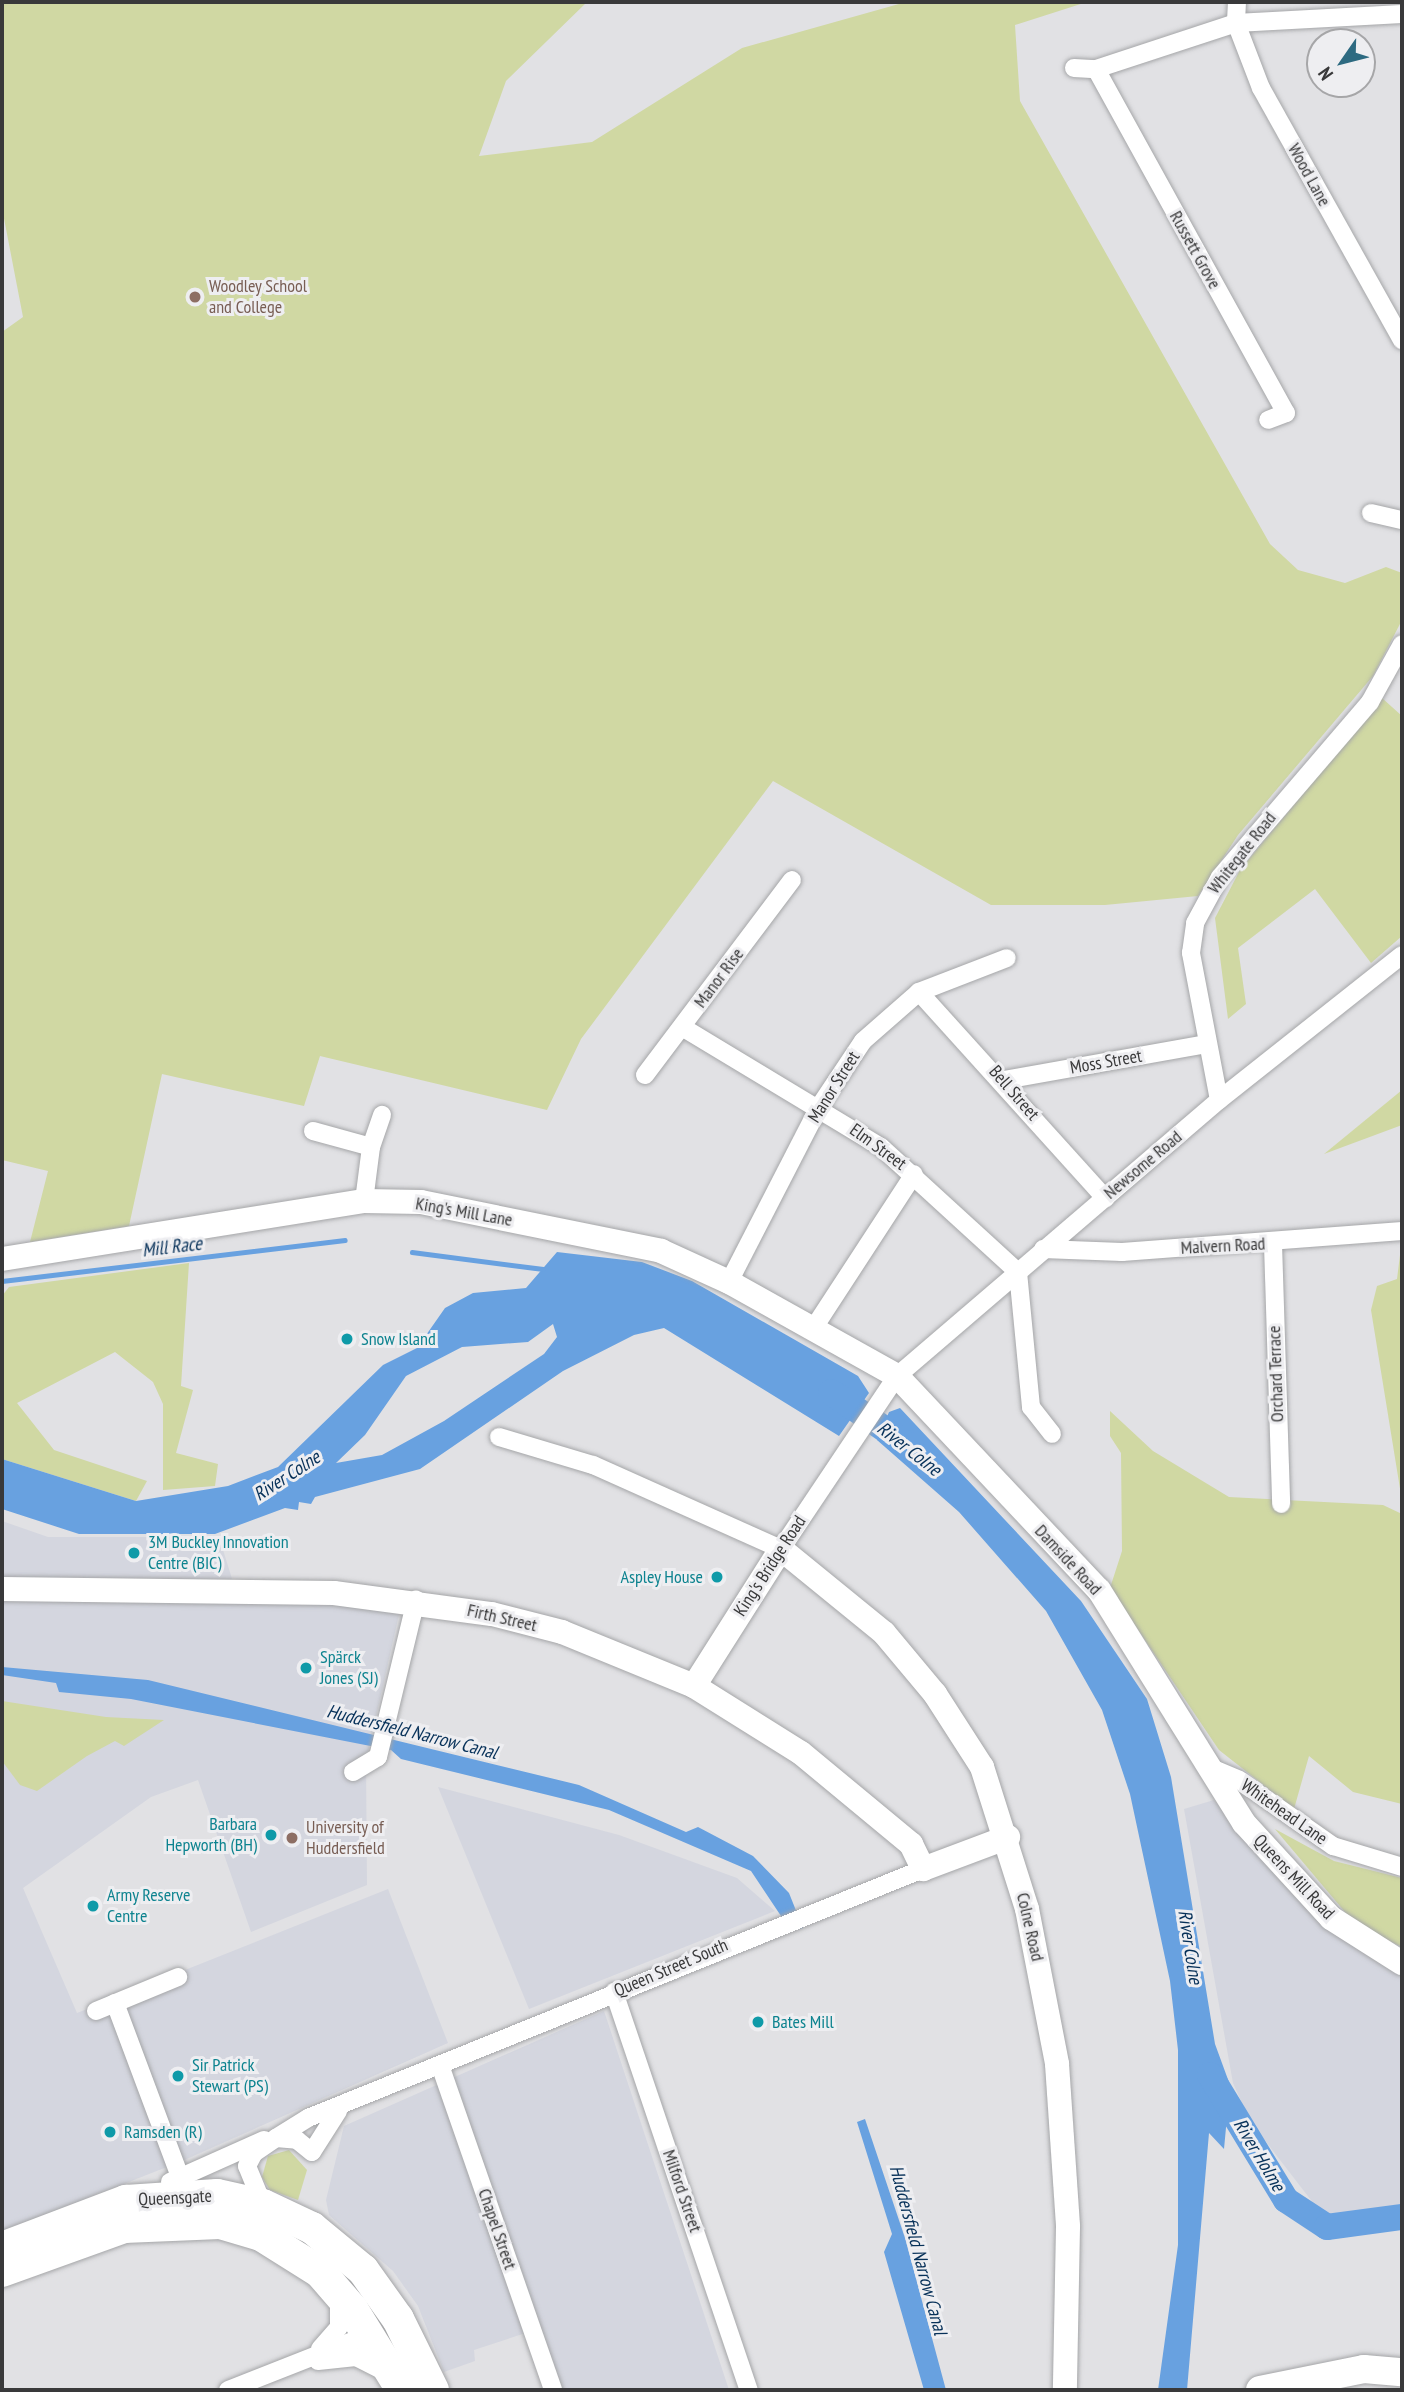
<!DOCTYPE html>
<html>
<head>
<meta charset="utf-8">
<style>
  body { margin:0 }
  #map { position:relative; width:1404px; height:2392px; overflow:hidden; background:#e1e1e4; font-family:"PT Sans Narrow",sans-serif }
  div>[style] { position:absolute }
  [style*='--x'] { left:calc(var(--x)*1px); top:calc(var(--y)*1px); width:calc(var(--w)*1px); rotate:calc(var(--a)*1deg) }
  .built>* { inset:0; background:#d4d6df }
  .green>* { inset:0; background:#d0d8a3 }
  .water>* { inset:0; background:#68a1e0 }
  .stream>* { height:4.5px; margin:-2.25px; padding:0 2.25px; transform-origin:2.25px; border-radius:2.25px; background:#68a1e0 }
  .river>* { height:26px; margin:-13px; padding:0 13px; transform-origin:13px; border-radius:13px; background:#68a1e0 }
  .roads { filter:drop-shadow(0 0 2px #a5a6a8) drop-shadow(0 0 2px #a5a6a8) }
  .street>* { height:18px; margin:-9px; padding:0 9px; transform-origin:9px; border-radius:9px; background:#fff }
  .secondary>* { height:24px; margin:-12px; padding:0 12px; transform-origin:12px; border-radius:12px; background:#fff }
  .primary>* { height:28px; margin:-14px; padding:0 14px; transform-origin:14px; border-radius:14px; background:#fff }
  .highway>* { height:32px; margin:-16px; padding:0 16px; transform-origin:16px; border-radius:16px; background:#fff }
  .dots>* { width:19px; height:19px; translate:-50% -50%; box-sizing:border-box; border:4px solid #eeeef1; border-radius:50% }
  span { translate:-50% -50%; white-space:nowrap; text-align:center; line-height:1.15; -webkit-text-stroke:6px #eeeef1; paint-order:stroke }
  .street-label { font-size:18px; color:#39393a }
  .education-label { font-size:18px; color:#785e54 }
  .left { translate:0 -50%; text-align:left }
  .culture-label { font-size:18px; color:#0d838f }
  .right { translate:-100% -50%; text-align:right }
  .water-label { font-size:19px; color:#073159; font-style:italic }
  .frame { position:absolute; inset:0; border:4px solid #39393a; pointer-events:none }
  .north { position:absolute; left:1306px; top:28px; width:70px; height:70px; box-sizing:border-box; background:#eeeef1; border:2px solid #a6a6a8; border-radius:50%; rotate:235deg; font-size:19px; font-weight:700; line-height:28px; text-align:center; color:#39393a }
  .north::after { content:''; display:block; margin:auto; width:24px; height:32px; background:#2d6a81; clip-path:polygon(50% 0,100% 100%,50% 72%,0 100%) }
</style>
</head>
<body>
<div id="map">
  <div class="built">
    <i style="clip-path:polygon(2px 1521px,48px 1537px,219px 1537px,238px 1598px,400px 1610px,366px 1761px,367px 1885px,251px 1932px,198px 1780px,151px 1797px,23px 1888px,77px 2013px,388px 1889px,448px 2043px,182px 2161px,2px 2232px)"></i>
    <i style="clip-path:polygon(438px 1787px,619px 1835px,737px 1878px,775px 1911px,529px 2009px)"></i>
    <i style="clip-path:polygon(1214px 1800px,1329px 1931px,1402px 1969px,1402px 2204px,1324px 2217px,1250px 2121px,1233px 2083px,1184px 1809px)"></i>
    <i style="clip-path:polygon(604px 2011px,729px 2390px,563px 2390px,541px 2328px,474px 2350px,475px 2361px,444px 2372px,418px 2306px,393px 2271px,329px 2215px,326px 2200px,344px 2126px)"></i>
  </div>
  <div class="green">
    <i style="clip-path:polygon(2px 2px,587px 2px,506px 81px,479px 156px,592px 142px,742px 48px,906px 2px,1087px 2px,1015px 25px,1020px 101px,1270px 544px,1298px 570px,1345px 583px,1386px 567px,1402px 573px,1402px 620px,1373px 676px,1238px 835px,1198px 896px,1105px 905px,991px 905px,773px 781px,581px 1039px,547px 1110px,320px 1056px,304px 1106px,162px 1074px,129px 1226px,30px 1242px,48px 1171px,2px 1160px,2px 332px,23px 317px,2px 208px)"></i>
    <i style="clip-path:polygon(1382px 698px,1402px 716px,1402px 936px,1371px 963px,1315px 889px,1238px 948px,1246px 1004px,1228px 1019px,1215px 918px,1240px 870px)"></i>
    <i style="clip-path:polygon(1402px 1090px,1402px 1125px,1324px 1154px)"></i>
    <i style="clip-path:polygon(1402px 1239px,1402px 1501px,1371px 1310px,1377px 1286px,1397px 1279px)"></i>
    <i style="clip-path:polygon(189px 1263px,181px 1386px,193px 1390px,176px 1453px,218px 1464px,215px 1486px,163px 1490px,163px 1404px,153px 1382px,115px 1352px,17px 1403px,54px 1450px,147px 1481px,136px 1501px,2px 1459px,2px 1296px,9px 1287px)"></i>
    <i style="clip-path:polygon(1110px 1411px,1153px 1451px,1229px 1497px,1383px 1505px,1402px 1514px,1402px 1804px,1353px 1792px,1309px 1756px,1294px 1809px,1219px 1750px,1110px 1588px,1122px 1551px,1121px 1453px,1110px 1436px)"></i>
    <i style="clip-path:polygon(2px 1701px,106px 1717px,164px 1720px,124px 1746px,115px 1741px,87px 1756px,37px 1791px,20px 1785px,2px 1761px)"></i>
    <i style="clip-path:polygon(1275px 1829px,1334px 1861px,1402px 1878px,1402px 1947px,1355px 1924px)"></i>
    <i style="clip-path:polygon(289px 2150px,307px 2170px,298px 2200px,270px 2190px,262px 2177px,268px 2156px)"></i>
  </div>
  <div class="water">
    <i style="clip-path:polygon(evenodd,557px 1252px,642px 1262px,692px 1281px,858px 1376px,869px 1393px,839px 1436px,664px 1328px,634px 1335px,563px 1371px,420px 1469px,315px 1497px,311px 1504px,299px 1502px,298px 1510px,285px 1508px,215px 1534px,79px 1534px,2px 1509px,2px 1459px,136px 1501px,228px 1486px,278px 1467px,383px 1365px,417px 1348px,445px 1308px,473px 1293px,526px 1288px,557px 1252px,553px 1324px,557px 1337px,544px 1354px,444px 1421px,382px 1455px,336px 1463px,365px 1435px,406px 1376px,462px 1347px,528px 1342px,553px 1324px)"></i>
    <i style="clip-path:polygon(900px 1408px,1081px 1601px,1147px 1699px,1171px 1777px,1215px 2044px,1230px 2085px,1224px 2149px,1209px 2133px,1187px 2390px,1158px 2390px,1178px 2245px,1178px 2050px,1170px 1981px,1130px 1794px,1102px 1710px,1046px 1611px,959px 1512px,877px 1440px,889px 1412px)"></i>
    <i style="clip-path:polygon(2px 1667px,148px 1680px,579px 1785px,686px 1832px,698px 1827px,753px 1856px,789px 1893px,803px 1928px,791px 1931px,751px 1871px,609px 1810px,401px 1759px,391px 1750px,131px 1699px,59px 1692px,56px 1683px,2px 1675px)"></i>
    <i style="clip-path:polygon(865px 2119px,905px 2238px,946px 2390px,924px 2390px,884px 2252px,892px 2234px,857px 2122px)"></i>
  </div>
  <div class="stream">
    <i style="--x:412;--y:1252;--w:132;--a:7.4"></i>
    <i style="--x:2;--y:1281;--w:345;--a:-6.8"></i>
  </div>
  <div class="river">
    <i style="--x:831;--y:1392;--w:98;--a:34.7"></i>
    <i style="--x:1210;--y:2075;--w:146;--a:58.7"></i>
    <i style="--x:1286;--y:2200;--w:49;--a:33.4"></i>
    <i style="--x:1327;--y:2227;--w:76;--a:-7.6"></i>
  </div>
  <div class="roads">
    <div class="street">
      <i style="--x:1237;--y:2;--w:21;--a:93"></i>
      <i style="--x:1236;--y:23;--w:70;--a:69"></i>
      <i style="--x:1261;--y:88;--w:289;--a:60.8"></i>
      <i style="--x:1074;--y:68;--w:22;--a:3"></i>
      <i style="--x:1096;--y:69;--w:147;--a:-18.2"></i>
      <i style="--x:1236;--y:23;--w:166;--a:-3.1"></i>
      <i style="--x:1096;--y:69;--w:393;--a:61.1"></i>
      <i style="--x:1286;--y:413;--w:19;--a:159"></i>
      <i style="--x:1371;--y:513;--w:32;--a:13"></i>
      <i style="--x:919;--y:992;--w:278;--a:47.9"></i>
      <i style="--x:682;--y:1027;--w:232;--a:31.1"></i>
      <i style="--x:881;--y:1147;--w:185;--a:42.4"></i>
      <i style="--x:1018;--y:1272;--w:136;--a:84.5"></i>
      <i style="--x:1031;--y:1407;--w:34;--a:52"></i>
      <i style="--x:645;--y:1075;--w:244;--a:-53"></i>
      <i style="--x:1004;--y:1080;--w:206;--a:-10.1"></i>
      <i style="--x:1219;--y:1100;--w:150;--a:-100.8"></i>
      <i style="--x:1191;--y:953;--w:30;--a:-82"></i>
      <i style="--x:1195;--y:923;--w:52;--a:-61.5"></i>
      <i style="--x:1220;--y:877;--w:230;--a:-49.4"></i>
      <i style="--x:1370;--y:702;--w:66;--a:-61.1"></i>
      <i style="--x:313;--y:1131;--w:60;--a:15.4"></i>
      <i style="--x:364;--y:1201;--w:54;--a:-82.6"></i>
      <i style="--x:371;--y:1147;--w:34;--a:-71"></i>
      <i style="--x:1273;--y:1244;--w:260;--a:88.2"></i>
      <i style="--x:1043;--y:1249;--w:79;--a:2.2"></i>
      <i style="--x:1122;--y:1252;--w:281;--a:-4.3"></i>
      <i style="--x:729;--y:1282;--w:197;--a:-62.8"></i>
      <i style="--x:819;--y:1107;--w:79;--a:-56.3"></i>
      <i style="--x:863;--y:1041;--w:74;--a:-41.2"></i>
      <i style="--x:919;--y:992;--w:94;--a:-21.1"></i>
      <i style="--x:815;--y:1326;--w:181;--a:-56.9"></i>
      <i style="--x:499;--y:1437;--w:98;--a:16.6"></i>
      <i style="--x:593;--y:1465;--w:206;--a:24.1"></i>
      <i style="--x:781;--y:1549;--w:208;--a:-56.2"></i>
      <i style="--x:897;--y:1376;--w:424;--a:-40.6"></i>
      <i style="--x:1219;--y:1100;--w:233;--a:-38.4"></i>
      <i style="--x:1209;--y:1767;--w:33;--a:23"></i>
      <i style="--x:1239;--y:1780;--w:115;--a:35.1"></i>
      <i style="--x:1333;--y:1846;--w:72;--a:16.9"></i>
      <i style="--x:353;--y:1772;--w:29;--a:-31"></i>
      <i style="--x:378;--y:1757;--w:162;--a:-76.4"></i>
      <i style="--x:614;--y:1992;--w:420;--a:71.3"></i>
      <i style="--x:115;--y:2003;--w:186;--a:69.5"></i>
      <i style="--x:96;--y:2011;--w:89;--a:-22.5"></i>
      <i style="--x:441;--y:2068;--w:341;--a:70.8"></i>
      <i style="--x:276;--y:2138;--w:38;--a:-32"></i>
      <i style="--x:308;--y:2118;--w:663;--a:-22.04"></i>
      <i style="--x:170;--y:2182;--w:103;--a:-24.1"></i>
      <i style="--x:263;--y:2205;--w:42;--a:-112.3"></i>
      <i style="--x:247;--y:2166;--w:15;--a:-62"></i>
      <i style="--x:254;--y:2153;--w:27;--a:-34"></i>
      <i style="--x:276;--y:2138;--w:21;--a:5"></i>
      <i style="--x:297;--y:2140;--w:19;--a:39"></i>
      <i style="--x:312;--y:2152;--w:49;--a:-57.6"></i>
      <i style="--x:320;--y:2349;--w:29;--a:-49"></i>
      <i style="--x:339;--y:2327;--w:30;--a:-90"></i>
      <i style="--x:318;--y:2361;--w:38;--a:-6"></i>
      <i style="--x:356;--y:2357;--w:31;--a:27"></i>
      <i style="--x:228;--y:2390;--w:156;--a:-21.5"></i>
    </div>
    <div class="secondary">
      <i style="--x:2;--y:1259;--w:367;--a:-9.1"></i>
      <i style="--x:364;--y:1201;--w:57;--a:1"></i>
      <i style="--x:421;--y:1202;--w:245;--a:11.5"></i>
      <i style="--x:661;--y:1251;--w:75;--a:24.5"></i>
      <i style="--x:729;--y:1282;--w:193;--a:29.2"></i>
      <i style="--x:897;--y:1376;--w:294;--a:46.7"></i>
      <i style="--x:1099;--y:1590;--w:274;--a:58.1"></i>
      <i style="--x:1244;--y:1823;--w:129;--a:47.5"></i>
      <i style="--x:1331;--y:1918;--w:84;--a:32.4"></i>
      <i style="--x:2;--y:1589;--w:332;--a:0.7"></i>
      <i style="--x:334;--y:1593;--w:159;--a:7.6"></i>
      <i style="--x:492;--y:1614;--w:72;--a:14.4"></i>
      <i style="--x:562;--y:1632;--w:143;--a:22.2"></i>
      <i style="--x:694;--y:1686;--w:126;--a:32.1"></i>
      <i style="--x:801;--y:1753;--w:143;--a:39.6"></i>
      <i style="--x:911;--y:1844;--w:28;--a:64"></i>
      <i style="--x:923;--y:1869;--w:91;--a:-20.6"></i>
      <i style="--x:694;--y:1686;--w:162;--a:-57.6"></i>
      <i style="--x:781;--y:1549;--w:133;--a:39.2"></i>
      <i style="--x:884;--y:1633;--w:80;--a:50.1"></i>
      <i style="--x:935;--y:1694;--w:87;--a:57.2"></i>
      <i style="--x:982;--y:1767;--w:149;--a:72.4"></i>
      <i style="--x:1027;--y:1909;--w:158;--a:79"></i>
      <i style="--x:1057;--y:2064;--w:163;--a:86.1"></i>
      <i style="--x:1068;--y:2227;--w:163;--a:91.1"></i>
    </div>
    <div class="primary">
      <i style="--x:1260;--y:2390;--w:106;--a:-11.4"></i>
      <i style="--x:1364;--y:2369;--w:38;--a:5"></i>
    </div>
    <div class="highway">
      <i style="--x:2;--y:2248;--w:133;--a:-20.8"></i>
      <i style="--x:126;--y:2201;--w:91;--a:-3.8"></i>
      <i style="--x:217;--y:2195;--w:47;--a:12.3"></i>
      <i style="--x:263;--y:2205;--w:54;--a:25.1"></i>
      <i style="--x:312;--y:2228;--w:66;--a:39.5"></i>
      <i style="--x:363;--y:2270;--w:60;--a:54.5"></i>
      <i style="--x:398;--y:2319;--w:79;--a:63.8"></i>
      <i style="--x:2;--y:2271;--w:130;--a:-19.8"></i>
      <i style="--x:124;--y:2227;--w:96;--a:-2.4"></i>
      <i style="--x:220;--y:2223;--w:43;--a:16.3"></i>
      <i style="--x:261;--y:2235;--w:70;--a:32.1"></i>
      <i style="--x:320;--y:2272;--w:49;--a:49.1"></i>
      <i style="--x:352;--y:2309;--w:95;--a:58.3"></i>
    </div>
  </div>
  <div class="dots">
    <i style="left:195px;top:297px;background:#8d6e63"></i>
    <i style="left:347px;top:1339px;background:#0f9aa8"></i>
    <i style="left:134px;top:1553px;background:#0f9aa8"></i>
    <i style="left:717px;top:1577px;background:#0f9aa8"></i>
    <i style="left:306px;top:1668px;background:#0f9aa8"></i>
    <i style="left:271px;top:1835px;background:#0f9aa8"></i>
    <i style="left:292px;top:1838px;background:#8d6e63"></i>
    <i style="left:93px;top:1906px;background:#0f9aa8"></i>
    <i style="left:758px;top:2022px;background:#0f9aa8"></i>
    <i style="left:178px;top:2076px;background:#0f9aa8"></i>
    <i style="left:110px;top:2132px;background:#0f9aa8"></i>
  </div>
  <div class="street-label">
    <span style="left:1309px;top:175px;rotate:61deg">Wood Lane</span>
    <span style="left:1195px;top:250px;rotate:61deg">Russett Grove</span>
    <span style="left:1242px;top:853px;rotate:-52deg">Whitegate Road</span>
    <span style="left:719px;top:978px;rotate:-53deg">Manor Rise</span>
    <span style="left:1106px;top:1062px;rotate:-10deg">Moss Street</span>
    <span style="left:834px;top:1087px;rotate:-58deg">Manor Street</span>
    <span style="left:1014px;top:1093px;rotate:49deg">Bell Street</span>
    <span style="left:878px;top:1147px;rotate:36deg">Elm Street</span>
    <span style="left:1143px;top:1165px;rotate:-40deg">Newsome Road</span>
    <span style="left:464px;top:1212px;rotate:10deg">King's Mill Lane</span>
    <span style="left:1223px;top:1246px;rotate:-3deg">Malvern Road</span>
    <span style="left:1276px;top:1374px;rotate:-92deg">Orchard Terrace</span>
    <span style="left:1068px;top:1560px;rotate:47deg">Damside Road</span>
    <span style="left:770px;top:1566px;rotate:-57deg">King's Bridge Road</span>
    <span style="left:502px;top:1618px;rotate:13deg">Firth Street</span>
    <span style="left:1284px;top:1812px;rotate:35deg">Whitehead Lane</span>
    <span style="left:1294px;top:1877px;rotate:47deg">Queens Mill Road</span>
    <span style="left:1030px;top:1927px;rotate:77deg">Colne Road</span>
    <span style="left:671px;top:1968px;rotate:-23deg">Queen Street South</span>
    <span style="left:682px;top:2191px;rotate:71deg">Milford Street</span>
    <span style="left:175px;top:2198px;rotate:-3deg">Queensgate</span>
    <span style="left:497px;top:2229px;rotate:71deg">Chapel Street</span>
  </div>
  <div class="education-label">
    <span class="left" style="left:209px;top:297px">Woodley School<br>and College</span>
    <span class="left" style="left:306px;top:1838px">University of<br>Huddersfield</span>
  </div>
  <div class="culture-label">
    <span class="left" style="left:361px;top:1339px">Snow Island</span>
    <span class="left" style="left:148px;top:1553px">3M Buckley Innovation<br>Centre (BIC)</span>
    <span class="right" style="left:703px;top:1577px">Aspley House</span>
    <span class="left" style="left:320px;top:1668px">Spärck<br>Jones (SJ)</span>
    <span class="right" style="left:257px;top:1835px">Barbara<br>Hepworth (BH)</span>
    <span class="left" style="left:107px;top:1906px">Army Reserve<br>Centre</span>
    <span class="left" style="left:772px;top:2022px">Bates Mill</span>
    <span class="left" style="left:192px;top:2076px">Sir Patrick<br>Stewart (PS)</span>
    <span class="left" style="left:124px;top:2132px">Ramsden (R)</span>
  </div>
  <div class="water-label">
    <span style="left:172px;top:1247px;rotate:-7deg">Mill Race</span>
    <span style="left:909px;top:1449px;rotate:38deg">River Colne</span>
    <span style="left:287px;top:1476px;rotate:-33deg">River Colne</span>
    <span style="left:412px;top:1732px;rotate:14deg">Huddersfield Narrow Canal</span>
    <span style="left:1190px;top:1947px;rotate:81deg">River Colne</span>
    <span style="left:1259px;top:2155px;rotate:59deg">River Holme</span>
    <span style="left:918px;top:2250px;rotate:75deg">Huddersfield Narrow Canal</span>
  </div>
  <div class="frame"></div>
  <div class="north">N</div>
</div>
</body>
</html>
